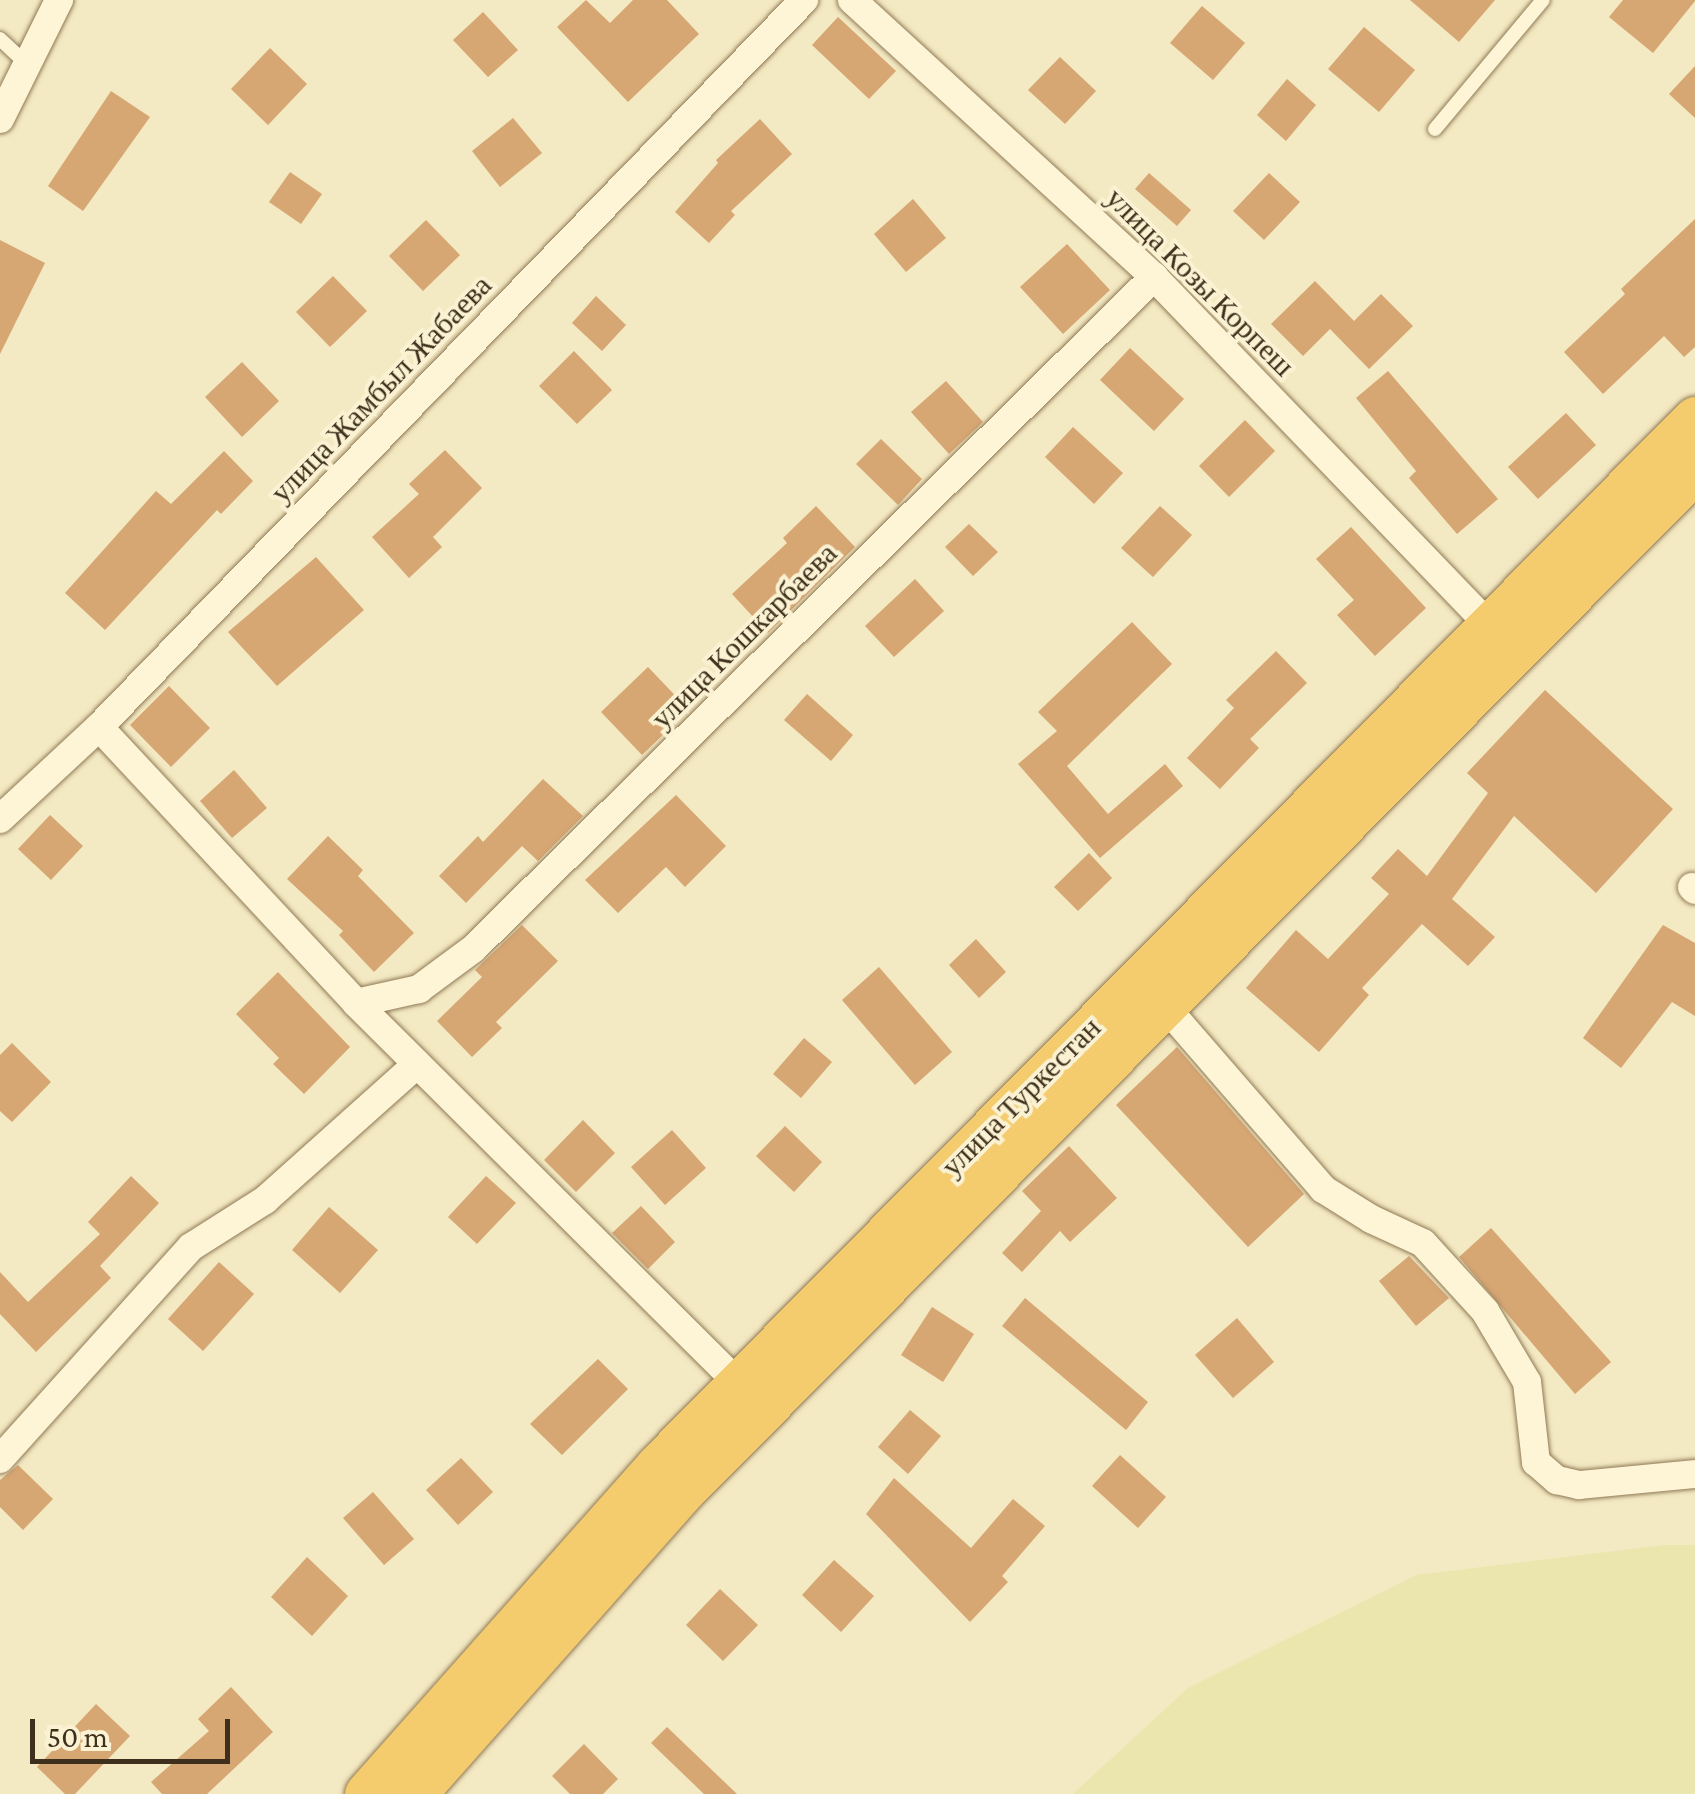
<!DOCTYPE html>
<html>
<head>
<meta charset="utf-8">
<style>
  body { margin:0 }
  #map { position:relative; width:1695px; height:1794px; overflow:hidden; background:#f3e9c2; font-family:"Crimson Pro",serif }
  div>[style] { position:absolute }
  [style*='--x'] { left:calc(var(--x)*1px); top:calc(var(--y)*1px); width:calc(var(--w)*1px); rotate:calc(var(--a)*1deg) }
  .farmland>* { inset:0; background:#eae6ae }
  .building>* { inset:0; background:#d6a673 }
  .roads { filter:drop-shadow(0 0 2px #907a56) drop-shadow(0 0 2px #907a56) }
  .service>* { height:14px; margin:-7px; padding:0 7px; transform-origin:7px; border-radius:7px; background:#fdf5d6 }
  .minor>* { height:28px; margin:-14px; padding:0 14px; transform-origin:14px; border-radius:14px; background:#fdf5d6 }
  .trunk>* { height:45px; margin:-22.5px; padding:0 22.5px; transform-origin:22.5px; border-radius:22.5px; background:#f4cc6e }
  span { translate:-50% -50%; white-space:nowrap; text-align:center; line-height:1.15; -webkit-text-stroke:8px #faf2d2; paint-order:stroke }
  .street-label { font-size:30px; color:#3e301c }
  .scale { position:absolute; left:30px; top:1719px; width:200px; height:45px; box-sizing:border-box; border:5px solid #3e301c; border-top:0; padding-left:12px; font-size:30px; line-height:35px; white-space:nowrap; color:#3e301c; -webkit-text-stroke:8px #faf2d2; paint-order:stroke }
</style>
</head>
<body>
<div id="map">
  <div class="farmland">
    <i style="clip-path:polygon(1665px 1545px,1695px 1545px,1695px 1794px,1073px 1794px,1188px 1688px,1417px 1575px)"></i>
  </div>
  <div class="building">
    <i style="clip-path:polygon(586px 0,610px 23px,633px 0,667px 0,699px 34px,628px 102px,557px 27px)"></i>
    <i style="clip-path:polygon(1410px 0,1495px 0,1459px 42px)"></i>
    <i style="clip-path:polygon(1623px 0,1695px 0,1695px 1px,1653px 53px,1609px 17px)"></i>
    <i style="clip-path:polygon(1202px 6px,1245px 43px,1213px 80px,1170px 43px)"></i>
    <i style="clip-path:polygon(483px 12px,518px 50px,488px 77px,453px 40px)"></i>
    <i style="clip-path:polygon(838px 17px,896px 71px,869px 99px,812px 45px)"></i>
    <i style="clip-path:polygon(1364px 27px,1415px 70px,1379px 112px,1328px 69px)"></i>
    <i style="clip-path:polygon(270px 48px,307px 84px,268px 125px,231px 89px)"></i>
    <i style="clip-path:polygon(1060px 57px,1096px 91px,1065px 124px,1028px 90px)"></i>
    <i style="clip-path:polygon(1695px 66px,1695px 118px,1669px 94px)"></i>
    <i style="clip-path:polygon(1287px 79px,1316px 105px,1286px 141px,1257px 115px)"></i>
    <i style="clip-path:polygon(111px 91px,150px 117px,83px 211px,48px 186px)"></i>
    <i style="clip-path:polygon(513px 118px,542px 153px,500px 187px,472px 151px)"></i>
    <i style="clip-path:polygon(760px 119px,792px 154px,731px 211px,735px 215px,709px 243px,675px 212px,718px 163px,716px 160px)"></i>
    <i style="clip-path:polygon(290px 172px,322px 194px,301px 224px,269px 202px)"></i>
    <i style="clip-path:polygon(1149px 173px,1191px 210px,1177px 226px,1135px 189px)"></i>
    <i style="clip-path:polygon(1269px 173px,1300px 202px,1264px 240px,1233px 211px)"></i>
    <i style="clip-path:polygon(913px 199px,946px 238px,906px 272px,874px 234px)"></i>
    <i style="clip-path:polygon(1695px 219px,1695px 347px,1684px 357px,1664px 336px,1603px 394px,1564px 352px,1625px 294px,1621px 289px)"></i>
    <i style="clip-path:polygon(426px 220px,460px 255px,423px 291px,389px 256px)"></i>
    <i style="clip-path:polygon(0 240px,45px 263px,0 354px)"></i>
    <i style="clip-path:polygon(1067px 244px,1110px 290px,1063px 334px,1020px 287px)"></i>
    <i style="clip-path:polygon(333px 276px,367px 311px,330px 347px,296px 312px)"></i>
    <i style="clip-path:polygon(1315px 281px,1354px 321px,1381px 294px,1413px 326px,1369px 369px,1330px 329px,1303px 356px,1271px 324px)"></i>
    <i style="clip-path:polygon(596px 296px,626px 325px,602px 351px,572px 323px)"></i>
    <i style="clip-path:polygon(1130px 348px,1184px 399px,1154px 431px,1100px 380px)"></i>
    <i style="clip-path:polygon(574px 351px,612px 390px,577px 424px,539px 386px)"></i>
    <i style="clip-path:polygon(242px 362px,279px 401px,242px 437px,205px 397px)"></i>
    <i style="clip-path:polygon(1388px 371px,1498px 499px,1457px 534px,1409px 478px,1416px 471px,1356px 398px)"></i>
    <i style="clip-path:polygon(946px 381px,983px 422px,949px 454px,911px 412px)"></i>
    <i style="clip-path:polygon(1566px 413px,1596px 445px,1538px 499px,1508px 467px)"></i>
    <i style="clip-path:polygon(1245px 420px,1275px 451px,1229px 497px,1199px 466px)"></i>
    <i style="clip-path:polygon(1073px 427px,1123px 473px,1094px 504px,1045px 457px)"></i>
    <i style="clip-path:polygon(881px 439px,922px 479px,898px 505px,856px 464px)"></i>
    <i style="clip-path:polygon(445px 450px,482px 488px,433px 537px,442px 547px,409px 578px,372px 537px,419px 494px,409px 484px)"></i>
    <i style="clip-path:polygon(224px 451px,253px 481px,221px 514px,217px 510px,105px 630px,65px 593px,156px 491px,171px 504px)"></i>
    <i style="clip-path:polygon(816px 506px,855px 547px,768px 633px,732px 594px,787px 543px,783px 538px)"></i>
    <i style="clip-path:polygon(1160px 506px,1192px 535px,1153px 577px,1121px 548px)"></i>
    <i style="clip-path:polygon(969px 524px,998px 552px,973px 576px,945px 547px)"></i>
    <i style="clip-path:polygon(1351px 527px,1426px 608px,1375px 656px,1337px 615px,1354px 600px,1316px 559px)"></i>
    <i style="clip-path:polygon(316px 557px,364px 610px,277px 686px,228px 632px)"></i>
    <i style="clip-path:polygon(915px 579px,944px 611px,894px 657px,865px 626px)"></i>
    <i style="clip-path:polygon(1132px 622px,1172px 664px,1067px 766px,1108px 814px,1165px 764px,1183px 786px,1100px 858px,1018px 764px,1057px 731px,1038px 712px)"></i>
    <i style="clip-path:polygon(1276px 651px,1307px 683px,1250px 739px,1259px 748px,1220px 789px,1187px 758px,1234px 708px,1226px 700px)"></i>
    <i style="clip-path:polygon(648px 667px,689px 710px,642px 755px,601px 712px)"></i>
    <i style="clip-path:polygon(169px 686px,210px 728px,171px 767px,130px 725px)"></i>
    <i style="clip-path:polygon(1545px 690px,1673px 809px,1596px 893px,1514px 816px,1452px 899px,1495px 937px,1468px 966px,1422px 924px,1362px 988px,1369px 995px,1319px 1052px,1246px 988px,1296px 930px,1328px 959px,1389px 894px,1371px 878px,1398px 849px,1427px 876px,1488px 793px,1467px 773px)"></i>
    <i style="clip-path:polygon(807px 694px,853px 735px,831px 761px,784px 720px)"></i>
    <i style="clip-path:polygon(234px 770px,267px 808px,232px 838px,200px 801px)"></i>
    <i style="clip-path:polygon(543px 779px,583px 816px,538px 861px,522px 846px,466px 903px,439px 876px,478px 836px,483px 842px)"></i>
    <i style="clip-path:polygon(676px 795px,726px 846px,685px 887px,666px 867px,618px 913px,585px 880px)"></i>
    <i style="clip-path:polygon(50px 815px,83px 846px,51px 880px,18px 849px)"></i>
    <i style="clip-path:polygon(328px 836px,363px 870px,358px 876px,414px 933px,374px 972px,339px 935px,343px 931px,287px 879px)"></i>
    <i style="clip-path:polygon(1089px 853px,1112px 878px,1078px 911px,1054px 887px)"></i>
    <i style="clip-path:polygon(522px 925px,558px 961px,496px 1022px,502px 1028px,472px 1057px,437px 1021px,482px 977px,475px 970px)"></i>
    <i style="clip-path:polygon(1663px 925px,1695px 943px,1695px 1016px,1672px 1002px,1621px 1068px,1583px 1038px)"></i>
    <i style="clip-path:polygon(976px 939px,1006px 972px,979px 998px,949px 965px)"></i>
    <i style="clip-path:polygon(879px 967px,952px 1052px,915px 1085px,842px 1000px)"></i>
    <i style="clip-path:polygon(278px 972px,350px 1047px,304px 1094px,273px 1064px,279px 1058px,236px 1014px)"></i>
    <i style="clip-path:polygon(804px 1038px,832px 1062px,801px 1098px,773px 1074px)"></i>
    <i style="clip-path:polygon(12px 1043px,51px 1082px,12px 1122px,0 1111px,0 1055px)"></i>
    <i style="clip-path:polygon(1177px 1047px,1304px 1194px,1248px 1247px,1116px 1105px)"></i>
    <i style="clip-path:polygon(583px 1120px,615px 1153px,576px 1192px,544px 1160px)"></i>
    <i style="clip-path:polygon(785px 1126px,822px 1162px,794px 1192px,756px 1156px)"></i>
    <i style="clip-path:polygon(672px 1130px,706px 1168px,665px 1205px,631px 1167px)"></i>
    <i style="clip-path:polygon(1069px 1146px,1117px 1198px,1070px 1242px,1060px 1231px,1022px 1272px,1002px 1253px,1041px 1211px,1022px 1191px)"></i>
    <i style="clip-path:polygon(131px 1176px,159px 1203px,100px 1266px,111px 1278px,36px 1352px,0 1314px,0 1272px,28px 1302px,100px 1234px,88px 1222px)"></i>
    <i style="clip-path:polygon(486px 1176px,516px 1203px,477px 1244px,448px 1217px)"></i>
    <i style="clip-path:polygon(641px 1206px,675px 1242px,648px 1269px,612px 1233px)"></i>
    <i style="clip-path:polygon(329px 1207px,378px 1250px,340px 1293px,292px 1250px)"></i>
    <i style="clip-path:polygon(1491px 1228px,1611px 1362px,1575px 1394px,1459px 1257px)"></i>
    <i style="clip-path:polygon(1409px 1256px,1449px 1298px,1416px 1326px,1379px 1281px)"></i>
    <i style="clip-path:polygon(219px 1262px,254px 1294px,203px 1351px,168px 1319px)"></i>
    <i style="clip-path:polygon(1025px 1298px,1148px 1402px,1126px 1430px,1002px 1326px)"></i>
    <i style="clip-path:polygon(932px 1307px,974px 1334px,943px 1382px,901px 1355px)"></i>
    <i style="clip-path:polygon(1237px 1318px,1274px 1362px,1233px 1398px,1195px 1355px)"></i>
    <i style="clip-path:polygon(598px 1359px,628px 1389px,562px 1455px,530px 1424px)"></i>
    <i style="clip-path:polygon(910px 1410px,941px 1436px,908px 1474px,878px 1447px)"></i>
    <i style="clip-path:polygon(1120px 1455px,1166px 1497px,1138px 1528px,1092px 1486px)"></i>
    <i style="clip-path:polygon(461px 1458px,493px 1492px,458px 1525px,426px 1490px)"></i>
    <i style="clip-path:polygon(18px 1465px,53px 1499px,23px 1530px,0 1507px,0 1480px)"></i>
    <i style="clip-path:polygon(894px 1478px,971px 1548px,1013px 1499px,1045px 1526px,1002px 1576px,1008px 1582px,970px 1622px,866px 1514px)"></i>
    <i style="clip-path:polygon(373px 1492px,414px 1539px,384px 1565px,343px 1518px)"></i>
    <i style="clip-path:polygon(307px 1557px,348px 1596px,312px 1636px,271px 1597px)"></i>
    <i style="clip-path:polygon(834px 1560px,874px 1596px,841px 1632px,802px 1595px)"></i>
    <i style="clip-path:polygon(720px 1589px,758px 1625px,723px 1661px,686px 1625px)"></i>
    <i style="clip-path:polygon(231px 1687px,273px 1732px,207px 1794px,162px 1794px,151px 1782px,209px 1731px,198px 1719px)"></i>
    <i style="clip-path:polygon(96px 1704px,130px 1736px,75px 1794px,65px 1794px,37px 1767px)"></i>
    <i style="clip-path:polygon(667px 1727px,737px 1794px,704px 1794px,651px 1743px)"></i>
    <i style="clip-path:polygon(584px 1744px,618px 1779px,603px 1794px,570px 1794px,552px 1776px)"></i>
  </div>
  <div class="roads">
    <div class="service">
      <i style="--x:0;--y:39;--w:40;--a:43"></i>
      <i style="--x:1435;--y:129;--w:168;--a:-50.1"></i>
    </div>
    <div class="minor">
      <i style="--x:852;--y:0;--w:410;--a:42.5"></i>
      <i style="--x:1154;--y:277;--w:483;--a:46.1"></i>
      <i style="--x:0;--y:119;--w:133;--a:-63.6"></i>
      <i style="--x:99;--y:727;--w:377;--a:47"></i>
      <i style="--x:356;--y:1003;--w:539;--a:44.85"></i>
      <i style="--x:0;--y:819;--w:135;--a:-42.9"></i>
      <i style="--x:99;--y:727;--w:1013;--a:-45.88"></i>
      <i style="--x:1692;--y:887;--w:4;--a:45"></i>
      <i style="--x:356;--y:1003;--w:65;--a:-12.5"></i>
      <i style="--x:419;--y:989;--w:67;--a:-36.5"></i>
      <i style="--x:473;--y:949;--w:957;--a:-44.62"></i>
      <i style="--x:1163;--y:1004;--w:245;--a:49.1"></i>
      <i style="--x:1323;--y:1189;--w:57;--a:32"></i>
      <i style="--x:1371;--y:1219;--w:57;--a:24.8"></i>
      <i style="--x:1423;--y:1243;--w:92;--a:47.6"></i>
      <i style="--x:1485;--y:1311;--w:82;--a:59.4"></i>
      <i style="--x:1527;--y:1382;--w:81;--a:83.6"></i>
      <i style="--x:1536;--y:1462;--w:28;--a:41"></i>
      <i style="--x:1557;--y:1480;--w:23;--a:13"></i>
      <i style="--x:1579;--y:1485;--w:117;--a:-5.4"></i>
      <i style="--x:0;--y:1459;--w:285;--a:-48"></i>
      <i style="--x:191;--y:1247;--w:88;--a:-32.4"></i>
      <i style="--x:265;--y:1200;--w:204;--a:-41.8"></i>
    </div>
    <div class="trunk">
      <i style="--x:367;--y:1794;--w:438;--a:-48.4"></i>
      <i style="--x:658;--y:1466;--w:1474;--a:-45.27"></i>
      <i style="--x:413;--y:1794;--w:407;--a:-48.4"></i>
      <i style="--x:683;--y:1490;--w:1438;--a:-45.25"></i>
    </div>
  </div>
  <div class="street-label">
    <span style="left:1200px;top:282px;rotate:45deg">улица Козы Корпеш</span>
    <span style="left:381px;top:389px;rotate:-46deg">улица Жамбыл Жабаева</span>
    <span style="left:744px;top:636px;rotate:-45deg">улица Кошкарбаева</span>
    <span style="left:1021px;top:1097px;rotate:-45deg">улица Туркестан</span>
  </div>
  <div class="scale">50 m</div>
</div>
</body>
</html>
